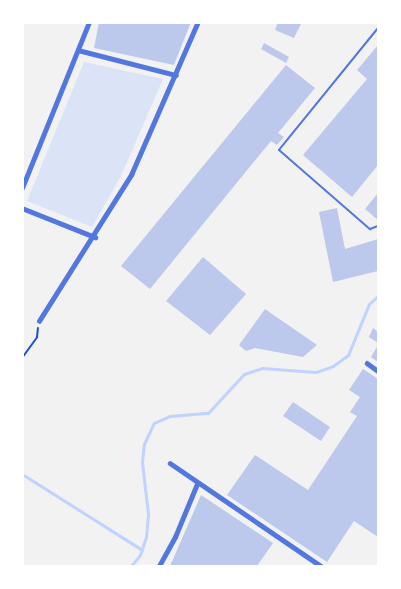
<!DOCTYPE html>
<html>
<head>
<meta charset="utf-8">
<style>
  body { margin:0 }
  #map { position:relative; width:401px; height:589px; overflow:hidden; background:#f2f2f2; font-family:"Crimson Pro",serif }
  div>[style] { position:absolute }
  [style*='--x'] { left:calc(var(--x)*1px); top:calc(var(--y)*1px); width:calc(var(--w)*1px); rotate:calc(var(--a)*1deg) }
  .green>* { inset:0; background:#dbe4f7 }
  .stream>* { height:3px; margin:-1.5px; padding:0 1.5px; transform-origin:1.5px; border-radius:1.5px; background:#bfd3fe }
  .building>* { inset:0; background:#bdc9ec }
  .path>* { height:2px; margin:-1px; padding:0 1px; transform-origin:1px; border-radius:1px; background:#1d4ed8 }
  .service>* { height:2px; margin:-1px; padding:0 1px; transform-origin:1px; border-radius:1px; background:#5277de }
  .minor>* { height:4.5px; margin:-2.25px; padding:0 2.25px; transform-origin:2.25px; border-radius:2.25px; background:#5277de }
  span { translate:-50% -50%; white-space:nowrap; text-align:center; line-height:1.15; -webkit-text-stroke:5px #fff; paint-order:stroke }
  .frame { position:absolute; inset:0; border:24px solid #fff; pointer-events:none }
</style>
</head>
<body>
<div id="map">
  <div class="green">
    <i style="clip-path:polygon(84px 62px,163px 79px,121px 176px,92px 227px,27px 201px)"></i>
  </div>
  <div class="stream">
    <i style="--x:22;--y:474;--w:142;--a:32.3"></i>
    <i style="--x:131;--y:566;--w:14;--a:-51"></i>
    <i style="--x:140;--y:555;--w:19;--a:-72"></i>
    <i style="--x:146;--y:537;--w:23;--a:-85"></i>
    <i style="--x:148;--y:514;--w:52;--a:-96.6"></i>
    <i style="--x:142;--y:462;--w:18;--a:-84"></i>
    <i style="--x:144;--y:444;--w:23;--a:-65"></i>
    <i style="--x:154;--y:423;--w:17;--a:-24"></i>
    <i style="--x:170;--y:416;--w:38;--a:-5"></i>
    <i style="--x:208;--y:413;--w:53;--a:-47.3"></i>
    <i style="--x:244;--y:374;--w:19;--a:-18"></i>
    <i style="--x:262;--y:368;--w:54;--a:4.2"></i>
    <i style="--x:316;--y:372;--w:18;--a:-19"></i>
    <i style="--x:333;--y:366;--w:19;--a:-36"></i>
    <i style="--x:348;--y:355;--w:55;--a:-67.6"></i>
    <i style="--x:369;--y:304;--w:12;--a:-42"></i>
  </div>
  <div class="building">
    <i style="clip-path:polygon(99px 22px,191px 22px,174px 65px,94px 48px)"></i>
    <i style="clip-path:polygon(278px 22px,302px 22px,294px 38px,275px 30px)"></i>
    <i style="clip-path:polygon(264px 43px,289px 57px,286px 63px,261px 49px)"></i>
    <i style="clip-path:polygon(378px 45px,378px 165px,352px 197px,303px 155px,367px 79px,357px 70px)"></i>
    <i style="clip-path:polygon(286px 65px,315px 88px,278px 133px,284px 137px,277px 145px,271px 141px,150px 289px,121px 266px)"></i>
    <i style="clip-path:polygon(378px 193px,378px 220px,365px 209px)"></i>
    <i style="clip-path:polygon(337px 208px,345px 249px,378px 239px,378px 271px,333px 282px,319px 212px)"></i>
    <i style="clip-path:polygon(203px 257px,246px 294px,210px 335px,166px 301px)"></i>
    <i style="clip-path:polygon(265px 309px,317px 345px,303px 357px,255px 348px,246px 351px,239px 345px)"></i>
    <i style="clip-path:polygon(373px 328px,378px 332px,378px 343px,369px 337px)"></i>
    <i style="clip-path:polygon(378px 345px,378px 362px,371px 357px)"></i>
    <i style="clip-path:polygon(363px 369px,378px 379px,378px 537px,354px 521px,327px 562px,227px 495px,255px 455px,308px 490px,357px 416px,350px 412px,360px 397px,349px 390px)"></i>
    <i style="clip-path:polygon(293px 402px,330px 427px,321px 441px,283px 416px)"></i>
    <i style="clip-path:polygon(201px 495px,273px 543px,257px 566px,170px 566px)"></i>
  </div>
  <div class="path">
    <i style="--x:22;--y:358;--w:26;--a:-54"></i>
    <i style="--x:37;--y:337;--w:9;--a:-84"></i>
  </div>
  <div class="service">
    <i style="--x:378;--y:28;--w:157;--a:129.1"></i>
    <i style="--x:279;--y:150;--w:121;--a:41"></i>
    <i style="--x:370;--y:229;--w:9;--a:-21"></i>
  </div>
  <div class="minor">
    <i style="--x:78;--y:50;--w:101;--a:14.3"></i>
    <i style="--x:22;--y:188;--w:179;--a:-68"></i>
    <i style="--x:22;--y:208;--w:79;--a:21.7"></i>
    <i style="--x:39;--y:321;--w:173;--a:-57.8"></i>
    <i style="--x:131;--y:175;--w:167;--a:-66.4"></i>
    <i style="--x:367;--y:363;--w:14;--a:36"></i>
    <i style="--x:170;--y:463;--w:183;--a:34.3"></i>
    <i style="--x:159;--y:566;--w:33;--a:-61"></i>
    <i style="--x:175;--y:537;--w:57;--a:-67.5"></i>
  </div>
  <div class="frame"></div>
</div>
</body>
</html>
